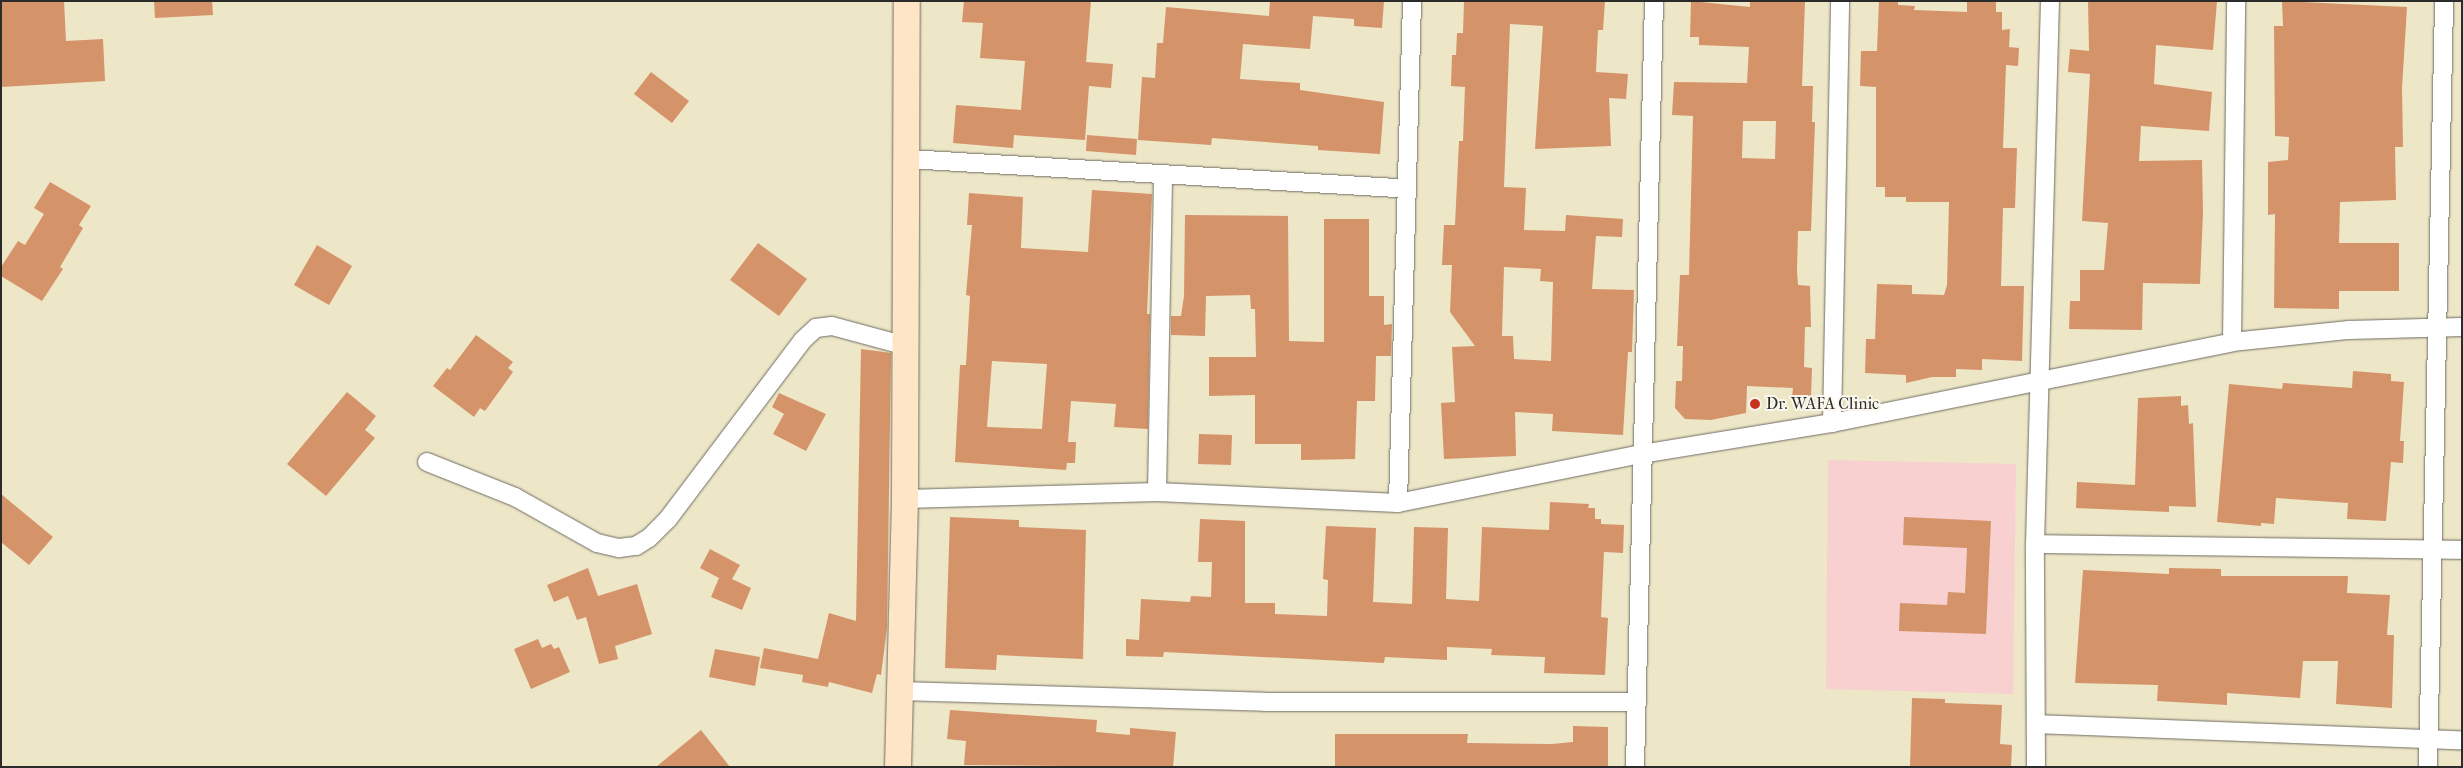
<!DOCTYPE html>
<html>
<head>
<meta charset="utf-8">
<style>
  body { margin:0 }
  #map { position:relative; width:2463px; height:768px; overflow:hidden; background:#ede6c7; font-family:"IM FELL French Canon",serif }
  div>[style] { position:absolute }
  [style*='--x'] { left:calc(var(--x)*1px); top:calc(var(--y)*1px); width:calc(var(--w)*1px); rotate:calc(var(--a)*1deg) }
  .built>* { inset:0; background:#f7d0cf }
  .building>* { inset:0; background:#d5936a }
  .roads { filter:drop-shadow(0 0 1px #6f6c62) drop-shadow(0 0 1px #6f6c62) }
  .street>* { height:18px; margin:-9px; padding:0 9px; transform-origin:9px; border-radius:9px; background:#fff }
  .secondary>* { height:26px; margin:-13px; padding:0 13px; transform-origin:13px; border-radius:13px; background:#fde5c5 }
  .dots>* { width:14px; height:14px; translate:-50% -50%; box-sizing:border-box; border:2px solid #fbf7ec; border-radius:50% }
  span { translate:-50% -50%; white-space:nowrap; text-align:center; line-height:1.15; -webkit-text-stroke:4px #fbf7ec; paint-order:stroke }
  .poi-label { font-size:16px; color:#2b2b2b }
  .left { translate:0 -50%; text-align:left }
  .frame { position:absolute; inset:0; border:2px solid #2b2b2b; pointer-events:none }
</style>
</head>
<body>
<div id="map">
  <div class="built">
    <i style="clip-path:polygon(1828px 460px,2016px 464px,2013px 694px,1826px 689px)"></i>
  </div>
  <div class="building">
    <i style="clip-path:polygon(1px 1px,64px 1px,66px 41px,103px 39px,105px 81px,1px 87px)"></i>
    <i style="clip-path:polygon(154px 1px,212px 1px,213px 15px,155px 18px)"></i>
    <i style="clip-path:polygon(964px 1px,1091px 1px,1086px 62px,1113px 64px,1111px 88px,1089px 86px,1085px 140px,1014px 135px,1013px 148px,953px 143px,956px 105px,1021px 110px,1025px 61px,980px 58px,983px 23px,962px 22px)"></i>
    <i style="clip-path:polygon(1270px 1px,1384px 1px,1382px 28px,1354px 26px,1354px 19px,1313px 16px,1310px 49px,1243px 44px,1240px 79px,1300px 83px,1300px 90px,1384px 102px,1380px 154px,1318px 150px,1318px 146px,1212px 138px,1211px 145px,1138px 140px,1142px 77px,1155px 78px,1157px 43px,1163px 43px,1166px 7px,1269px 16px)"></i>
    <i style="clip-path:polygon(evenodd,1464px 1px,1605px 1px,1603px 30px,1598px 30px,1596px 72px,1628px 74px,1626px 99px,1609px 98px,1611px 146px,1535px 149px,1543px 26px,1510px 24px,1504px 187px,1526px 188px,1524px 230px,1565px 231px,1566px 215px,1623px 219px,1622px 237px,1596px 236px,1592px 289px,1634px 290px,1632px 352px,1628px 352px,1623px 435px,1552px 431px,1553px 414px,1515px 412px,1516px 456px,1444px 459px,1441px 403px,1455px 402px,1452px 347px,1475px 346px,1450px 312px,1452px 265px,1442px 265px,1444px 225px,1455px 225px,1459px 141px,1463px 141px,1465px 87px,1451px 86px,1452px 55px,1456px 55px,1457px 33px,1463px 33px,1464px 1px,1504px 267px,1541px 269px,1540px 281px,1553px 282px,1551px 361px,1514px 359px,1513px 336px,1502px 336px,1504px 267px)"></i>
    <i style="clip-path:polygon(evenodd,1691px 1px,1750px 7px,1750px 1px,1805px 1px,1802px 86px,1813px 86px,1812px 122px,1815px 122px,1811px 231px,1798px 231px,1797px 271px,1798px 285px,1810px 286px,1811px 327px,1805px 327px,1804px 367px,1812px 368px,1811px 398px,1792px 397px,1793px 388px,1747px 386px,1746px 413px,1711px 420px,1685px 419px,1675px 408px,1676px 381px,1682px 381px,1683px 346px,1677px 346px,1680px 275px,1689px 275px,1693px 116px,1672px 115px,1674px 82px,1747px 83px,1749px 47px,1699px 45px,1699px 37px,1690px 37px,1691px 1px,1743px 121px,1776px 121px,1775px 159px,1742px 158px,1743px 121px)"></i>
    <i style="clip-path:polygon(1879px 1px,1898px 1px,1898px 5px,1915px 6px,1914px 10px,1967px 12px,1967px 1px,1996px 1px,1996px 12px,2002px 12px,2002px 30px,2010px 29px,2009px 47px,2019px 48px,2018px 66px,2006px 65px,2003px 148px,2017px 148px,2015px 208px,2003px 208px,2001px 286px,2024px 286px,2022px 361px,1982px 359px,1982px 370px,1956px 369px,1956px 377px,1932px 377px,1906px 383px,1906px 375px,1865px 373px,1866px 339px,1875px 339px,1877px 284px,1912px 285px,1912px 294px,1944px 295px,1947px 285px,1949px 202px,1906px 202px,1906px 197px,1885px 197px,1885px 187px,1876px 187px,1876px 87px,1860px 86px,1861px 51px,1877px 51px)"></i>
    <i style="clip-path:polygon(2088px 1px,2217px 1px,2213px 50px,2156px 45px,2154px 84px,2212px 92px,2209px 131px,2141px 126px,2139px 161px,2202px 160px,2203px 213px,2200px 284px,2143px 283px,2142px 330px,2069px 329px,2070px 301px,2080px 301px,2080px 270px,2104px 270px,2108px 223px,2082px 221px,2090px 74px,2068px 72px,2070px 49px,2089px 51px)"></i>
    <i style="clip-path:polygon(2282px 1px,2407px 7px,2402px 88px,2403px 147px,2395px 147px,2396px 200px,2340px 202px,2339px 243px,2399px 243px,2399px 291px,2339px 291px,2339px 309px,2274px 308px,2275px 214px,2268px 215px,2268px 162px,2288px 160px,2289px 137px,2275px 136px,2274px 26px,2283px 26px)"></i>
    <i style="clip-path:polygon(651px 72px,689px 101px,672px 123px,634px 94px)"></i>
    <i style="clip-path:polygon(1087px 135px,1137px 139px,1136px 155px,1086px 151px)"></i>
    <i style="clip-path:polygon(50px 182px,91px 206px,79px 225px,83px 228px,60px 267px,63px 269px,42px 301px,1px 276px,1px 267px,18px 241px,25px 245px,44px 214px,34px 208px)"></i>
    <i style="clip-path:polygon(evenodd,1092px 190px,1152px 194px,1147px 314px,1150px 314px,1148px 429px,1114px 427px,1116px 404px,1071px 401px,1068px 442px,1076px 442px,1075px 463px,1067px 463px,1066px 470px,955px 462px,960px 365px,966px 365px,970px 296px,966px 295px,972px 225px,967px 225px,969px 193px,1023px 197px,1021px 248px,1088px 252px,1092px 190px,992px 361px,1047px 364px,1042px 429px,987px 427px,992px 361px)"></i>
    <i style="clip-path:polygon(1185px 215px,1288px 216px,1289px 341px,1324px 342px,1324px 219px,1369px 219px,1369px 296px,1384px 296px,1384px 325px,1392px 324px,1391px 356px,1376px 356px,1375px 401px,1357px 401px,1355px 459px,1301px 460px,1301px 444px,1255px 444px,1255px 395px,1209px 396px,1209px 357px,1256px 357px,1255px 309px,1251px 309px,1250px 295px,1206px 296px,1205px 336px,1171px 335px,1171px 316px,1181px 316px,1184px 296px)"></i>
    <i style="clip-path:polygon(758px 243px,807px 279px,779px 316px,730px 280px)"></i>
    <i style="clip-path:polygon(317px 245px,352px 266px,329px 305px,294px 285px)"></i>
    <i style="clip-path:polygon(476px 335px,513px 362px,508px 368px,513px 372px,485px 411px,480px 408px,474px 417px,433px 386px,447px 368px,450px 370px)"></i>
    <i style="clip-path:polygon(861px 349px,891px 353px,887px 628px,881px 675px,877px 674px,872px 693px,829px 682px,828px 687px,802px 682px,803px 675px,760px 668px,764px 648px,818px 659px,829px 613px,856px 621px)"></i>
    <i style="clip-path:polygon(2353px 371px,2391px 374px,2391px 381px,2404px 382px,2400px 441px,2404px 441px,2403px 463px,2391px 462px,2386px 521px,2347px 519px,2348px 503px,2276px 498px,2274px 524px,2261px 523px,2261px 526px,2217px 522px,2229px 384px,2282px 389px,2283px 383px,2352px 388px)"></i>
    <i style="clip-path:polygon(347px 392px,376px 416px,365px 430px,375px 438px,326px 496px,287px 464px)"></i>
    <i style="clip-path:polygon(779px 393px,826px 414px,806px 451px,773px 434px,784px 414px,772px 407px)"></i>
    <i style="clip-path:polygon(2181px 396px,2181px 406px,2188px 405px,2189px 424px,2193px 423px,2196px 507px,2169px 506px,2169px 512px,2076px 508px,2077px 482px,2135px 485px,2138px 398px)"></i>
    <i style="clip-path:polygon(1199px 434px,1232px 435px,1231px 465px,1198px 464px)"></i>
    <i style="clip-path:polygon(1px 494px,53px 537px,29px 565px,1px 542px)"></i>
    <i style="clip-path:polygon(1550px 502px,1589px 504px,1588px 508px,1595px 508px,1595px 519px,1601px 519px,1601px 524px,1624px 525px,1623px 553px,1604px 552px,1601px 617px,1608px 618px,1605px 675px,1544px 673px,1545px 657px,1491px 655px,1492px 649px,1447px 647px,1447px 660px,1385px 657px,1384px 663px,1164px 652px,1163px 657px,1126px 656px,1126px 639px,1139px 640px,1141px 599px,1190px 602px,1191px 596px,1211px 597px,1212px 562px,1198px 562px,1200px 519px,1245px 521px,1245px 603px,1275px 603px,1275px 614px,1327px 616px,1328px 580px,1323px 579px,1326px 526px,1376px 528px,1373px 602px,1412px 604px,1414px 527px,1448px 528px,1446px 599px,1479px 601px,1482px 527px,1549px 530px)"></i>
    <i style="clip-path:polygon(950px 517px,1019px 520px,1019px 527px,1086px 530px,1083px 659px,997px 655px,996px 670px,945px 668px)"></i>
    <i style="clip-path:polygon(1904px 517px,1991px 521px,1986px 634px,1899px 631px,1900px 603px,1947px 605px,1948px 592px,1965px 593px,1967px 548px,1903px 545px)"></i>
    <i style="clip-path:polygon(710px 549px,740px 565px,732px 579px,751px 588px,742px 610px,711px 597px,719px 578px,700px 568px)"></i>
    <i style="clip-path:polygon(588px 568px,598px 596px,637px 584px,652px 634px,615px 646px,618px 659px,599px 664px,586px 617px,577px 620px,568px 596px,554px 602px,547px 585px)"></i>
    <i style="clip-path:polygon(2169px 568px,2221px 569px,2221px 576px,2348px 576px,2347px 593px,2390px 595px,2387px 635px,2394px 635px,2392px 708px,2336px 704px,2338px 661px,2303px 661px,2300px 698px,2227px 693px,2227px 705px,2157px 701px,2158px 685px,2075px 683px,2083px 570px,2169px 574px)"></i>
    <i style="clip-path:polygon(538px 639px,542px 648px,551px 644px,554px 649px,559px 647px,570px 672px,531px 689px,514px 649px)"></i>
    <i style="clip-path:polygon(715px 649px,760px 657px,755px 686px,709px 677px)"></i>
    <i style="clip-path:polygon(1912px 698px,1945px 699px,1945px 703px,2002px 705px,2000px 744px,2012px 745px,2011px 767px,1910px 767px)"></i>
    <i style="clip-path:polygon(950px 710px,1097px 720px,1096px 732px,1130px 735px,1130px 728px,1176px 732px,1173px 767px,964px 765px,966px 741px,947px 739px)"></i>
    <i style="clip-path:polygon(1573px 726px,1608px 727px,1608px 767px,1335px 767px,1335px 734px,1468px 734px,1467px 743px,1552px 744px,1573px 742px)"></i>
    <i style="clip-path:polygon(701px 730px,730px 767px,656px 767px)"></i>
  </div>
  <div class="roads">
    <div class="street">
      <i style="--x:908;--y:159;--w:499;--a:3.4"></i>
      <i style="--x:2232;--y:342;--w:341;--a:-89.3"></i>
      <i style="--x:1832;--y:423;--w:422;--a:-88.9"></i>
      <i style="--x:427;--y:462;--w:95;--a:21.7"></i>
      <i style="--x:515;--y:497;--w:94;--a:29.3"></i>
      <i style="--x:597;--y:543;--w:23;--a:13"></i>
      <i style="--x:619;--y:548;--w:17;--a:-7"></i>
      <i style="--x:636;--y:546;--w:15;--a:-32"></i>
      <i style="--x:649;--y:538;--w:27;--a:-45"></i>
      <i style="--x:668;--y:519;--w:224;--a:-53"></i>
      <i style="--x:803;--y:340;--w:18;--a:-43"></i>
      <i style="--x:816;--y:328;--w:16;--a:-7"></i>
      <i style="--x:832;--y:326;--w:77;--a:15.1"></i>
      <i style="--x:1157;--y:492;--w:317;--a:-88.9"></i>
      <i style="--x:905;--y:499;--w:252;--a:-1.6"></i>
      <i style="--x:1157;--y:492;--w:241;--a:2.6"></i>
      <i style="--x:1398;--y:503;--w:249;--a:-11.4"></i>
      <i style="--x:1642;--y:454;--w:193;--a:-9.3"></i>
      <i style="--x:1832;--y:423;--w:408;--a:-11.4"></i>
      <i style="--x:2232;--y:342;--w:118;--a:-5.9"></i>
      <i style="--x:2349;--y:330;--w:113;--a:-1.5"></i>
      <i style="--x:1398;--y:503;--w:502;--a:-88.4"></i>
      <i style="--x:2035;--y:544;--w:427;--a:0.8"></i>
      <i style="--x:900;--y:691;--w:365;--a:1.7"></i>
      <i style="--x:1265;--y:702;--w:371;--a:0"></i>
      <i style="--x:2037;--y:724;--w:425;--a:2.2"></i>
      <i style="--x:1635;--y:767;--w:766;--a:-88.58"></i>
      <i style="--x:2036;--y:767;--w:223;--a:-90.3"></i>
      <i style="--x:2035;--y:544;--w:543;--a:-88.42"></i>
      <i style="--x:2428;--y:767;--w:766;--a:-88.8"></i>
    </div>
    <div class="secondary">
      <i style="--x:898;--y:767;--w:268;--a:-88.5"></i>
      <i style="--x:905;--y:499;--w:498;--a:-89.8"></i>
    </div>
  </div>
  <div class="dots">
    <i style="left:1755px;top:404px;background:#c8321e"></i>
  </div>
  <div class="poi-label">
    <span class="left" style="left:1766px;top:404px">Dr. WAFA Clinic</span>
  </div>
  <div class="frame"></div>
</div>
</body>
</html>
